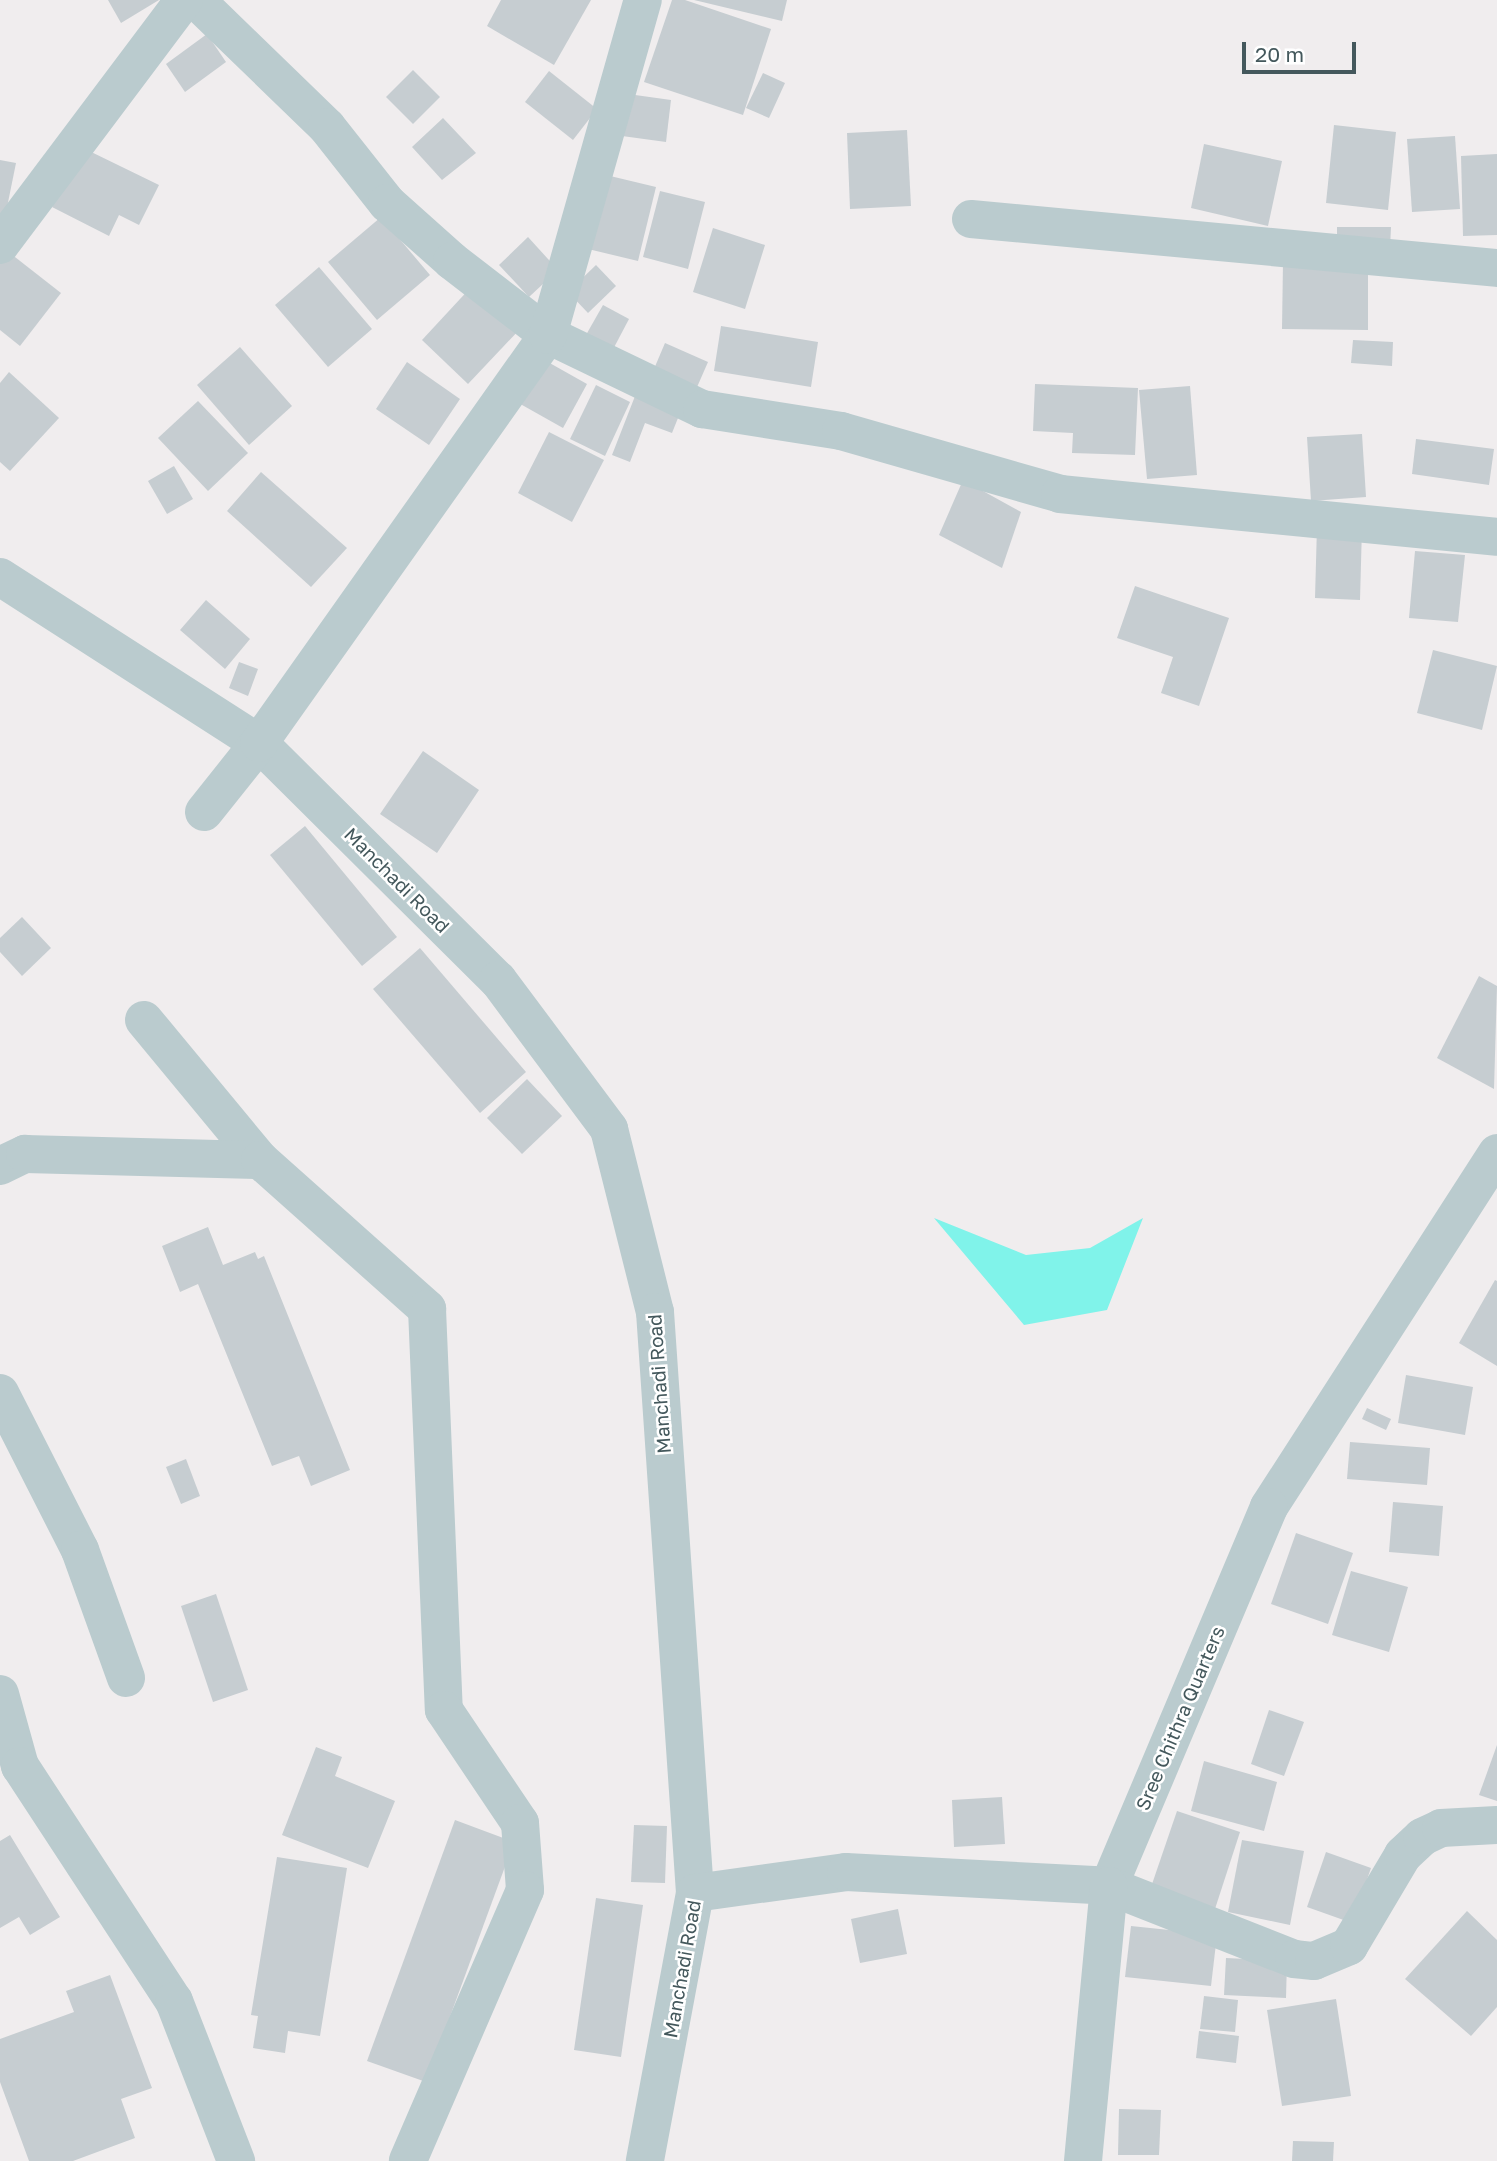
<!DOCTYPE html>
<html>
<head>
<meta charset="utf-8">
<style>
  body { margin:0 }
  #map { position:relative; width:1497px; height:2161px; overflow:hidden; background:#f0edee; font-family:"Golos Text",sans-serif }
  div>[style] { position:absolute }
  [style*='--x'] { left:calc(var(--x)*1px); top:calc(var(--y)*1px); width:calc(var(--w)*1px); rotate:calc(var(--a)*1deg) }
  .water>* { inset:0; background:#80f3ea }
  .building>* { inset:0; background:#c6cdd1 }
  .minor>* { height:38px; margin:-19px; padding:0 19px; transform-origin:19px; border-radius:19px; background:#bacbce }
  span { translate:-50% -50%; white-space:nowrap; text-align:center; line-height:1.15; -webkit-text-stroke:5px #fff; paint-order:stroke }
  .street-label { font-size:19px; color:#44585c }
  .scale { position:absolute; left:1242px; top:42px; width:114px; height:32px; box-sizing:border-box; border:4px solid #44585c; border-top:0; padding-left:9px; font-size:21px; line-height:24px; white-space:nowrap; color:#44585c; -webkit-text-stroke:5px #fff; paint-order:stroke }
</style>
</head>
<body>
<div id="map">
  <div class="water">
    <i style="clip-path:polygon(934px 1218px,1026px 1255px,1090px 1248px,1143px 1218px,1107px 1310px,1024px 1325px)"></i>
  </div>
  <div class="building">
    <i style="clip-path:polygon(108px 0,159px 0,121px 23px)"></i>
    <i style="clip-path:polygon(501px 0,591px 0,554px 65px,487px 26px)"></i>
    <i style="clip-path:polygon(672px 0,685px 0,771px 29px,743px 115px,644px 82px)"></i>
    <i style="clip-path:polygon(694px 0,787px 0,782px 21px)"></i>
    <i style="clip-path:polygon(207px 34px,226px 62px,185px 92px,166px 64px)"></i>
    <i style="clip-path:polygon(413px 70px,440px 97px,413px 124px,386px 97px)"></i>
    <i style="clip-path:polygon(549px 71px,597px 109px,573px 140px,525px 102px)"></i>
    <i style="clip-path:polygon(763px 73px,785px 83px,769px 118px,746px 108px)"></i>
    <i style="clip-path:polygon(628px 94px,671px 100px,666px 142px,622px 136px)"></i>
    <i style="clip-path:polygon(443px 118px,476px 153px,442px 180px,412px 147px)"></i>
    <i style="clip-path:polygon(1334px 125px,1396px 132px,1388px 210px,1326px 203px)"></i>
    <i style="clip-path:polygon(907px 130px,911px 206px,850px 209px,847px 133px)"></i>
    <i style="clip-path:polygon(1455px 136px,1460px 209px,1412px 212px,1407px 139px)"></i>
    <i style="clip-path:polygon(1204px 144px,1282px 161px,1268px 226px,1191px 208px)"></i>
    <i style="clip-path:polygon(81px 147px,159px 185px,139px 225px,119px 215px,109px 236px,52px 207px)"></i>
    <i style="clip-path:polygon(1497px 154px,1497px 235px,1463px 236px,1461px 156px)"></i>
    <i style="clip-path:polygon(0 160px,16px 163px,1px 237px,0 237px)"></i>
    <i style="clip-path:polygon(606px 175px,656px 187px,638px 261px,588px 249px)"></i>
    <i style="clip-path:polygon(660px 191px,705px 202px,688px 269px,643px 257px)"></i>
    <i style="clip-path:polygon(381px 217px,430px 275px,377px 320px,328px 262px)"></i>
    <i style="clip-path:polygon(1337px 227px,1391px 227px,1390px 249px,1337px 249px)"></i>
    <i style="clip-path:polygon(713px 228px,765px 245px,745px 309px,693px 292px)"></i>
    <i style="clip-path:polygon(528px 237px,558px 270px,529px 297px,499px 265px)"></i>
    <i style="clip-path:polygon(6px 250px,61px 293px,20px 346px,0 330px,0 257px)"></i>
    <i style="clip-path:polygon(1283px 262px,1368px 263px,1368px 330px,1282px 329px)"></i>
    <i style="clip-path:polygon(596px 265px,616px 286px,588px 313px,568px 292px)"></i>
    <i style="clip-path:polygon(319px 267px,372px 329px,328px 367px,275px 305px)"></i>
    <i style="clip-path:polygon(473px 285px,520px 329px,468px 384px,422px 340px)"></i>
    <i style="clip-path:polygon(603px 305px,629px 319px,609px 357px,582px 342px)"></i>
    <i style="clip-path:polygon(721px 326px,818px 342px,811px 387px,714px 371px)"></i>
    <i style="clip-path:polygon(1353px 340px,1393px 342px,1392px 366px,1351px 363px)"></i>
    <i style="clip-path:polygon(665px 343px,708px 362px,694px 394px,651px 376px)"></i>
    <i style="clip-path:polygon(240px 347px,292px 406px,249px 445px,197px 385px)"></i>
    <i style="clip-path:polygon(539px 357px,587px 384px,563px 428px,515px 401px)"></i>
    <i style="clip-path:polygon(407px 362px,460px 399px,429px 445px,376px 409px)"></i>
    <i style="clip-path:polygon(9px 372px,59px 418px,10px 471px,0 462px,0 383px)"></i>
    <i style="clip-path:polygon(1035px 384px,1138px 388px,1135px 455px,1072px 453px,1073px 433px,1033px 431px)"></i>
    <i style="clip-path:polygon(596px 385px,630px 402px,605px 456px,570px 439px)"></i>
    <i style="clip-path:polygon(1190px 386px,1197px 475px,1147px 479px,1139px 390px)"></i>
    <i style="clip-path:polygon(637px 391px,682px 408px,672px 433px,645px 423px,630px 462px,612px 455px)"></i>
    <i style="clip-path:polygon(198px 401px,248px 453px,208px 491px,158px 438px)"></i>
    <i style="clip-path:polygon(549px 432px,604px 460px,572px 522px,518px 493px)"></i>
    <i style="clip-path:polygon(1362px 434px,1366px 497px,1311px 501px,1307px 437px)"></i>
    <i style="clip-path:polygon(1416px 439px,1494px 449px,1489px 485px,1412px 474px)"></i>
    <i style="clip-path:polygon(174px 466px,193px 499px,167px 514px,148px 481px)"></i>
    <i style="clip-path:polygon(261px 472px,347px 548px,311px 587px,227px 511px)"></i>
    <i style="clip-path:polygon(963px 480px,1021px 512px,1002px 568px,939px 535px)"></i>
    <i style="clip-path:polygon(1317px 526px,1362px 527px,1360px 600px,1315px 598px)"></i>
    <i style="clip-path:polygon(1415px 551px,1465px 555px,1458px 622px,1409px 618px)"></i>
    <i style="clip-path:polygon(1135px 586px,1229px 618px,1199px 706px,1161px 693px,1173px 657px,1117px 638px)"></i>
    <i style="clip-path:polygon(206px 600px,250px 639px,225px 669px,180px 630px)"></i>
    <i style="clip-path:polygon(1433px 650px,1497px 666px,1482px 730px,1417px 713px)"></i>
    <i style="clip-path:polygon(239px 662px,258px 669px,248px 696px,229px 688px)"></i>
    <i style="clip-path:polygon(423px 751px,479px 790px,437px 853px,380px 814px)"></i>
    <i style="clip-path:polygon(305px 826px,397px 937px,362px 966px,270px 855px)"></i>
    <i style="clip-path:polygon(22px 917px,51px 948px,22px 976px,0 952px,0 938px)"></i>
    <i style="clip-path:polygon(420px 948px,526px 1072px,480px 1113px,373px 989px)"></i>
    <i style="clip-path:polygon(1479px 976px,1497px 986px,1494px 1089px,1437px 1058px)"></i>
    <i style="clip-path:polygon(527px 1079px,562px 1116px,522px 1154px,487px 1118px)"></i>
    <i style="clip-path:polygon(208px 1227px,223px 1265px,255px 1252px,258px 1259px,264px 1256px,350px 1470px,311px 1486px,299px 1456px,272px 1466px,198px 1284px,180px 1292px,162px 1246px)"></i>
    <i style="clip-path:polygon(1495px 1280px,1497px 1281px,1497px 1366px,1459px 1343px)"></i>
    <i style="clip-path:polygon(1406px 1375px,1473px 1387px,1465px 1435px,1398px 1423px)"></i>
    <i style="clip-path:polygon(1367px 1408px,1391px 1419px,1386px 1430px,1362px 1419px)"></i>
    <i style="clip-path:polygon(1350px 1442px,1430px 1448px,1427px 1485px,1347px 1479px)"></i>
    <i style="clip-path:polygon(186px 1459px,200px 1496px,181px 1504px,166px 1467px)"></i>
    <i style="clip-path:polygon(1393px 1502px,1443px 1506px,1439px 1556px,1389px 1552px)"></i>
    <i style="clip-path:polygon(1296px 1533px,1353px 1553px,1328px 1624px,1271px 1604px)"></i>
    <i style="clip-path:polygon(1351px 1571px,1408px 1587px,1389px 1652px,1332px 1635px)"></i>
    <i style="clip-path:polygon(216px 1594px,248px 1690px,213px 1702px,181px 1606px)"></i>
    <i style="clip-path:polygon(1269px 1710px,1304px 1722px,1284px 1776px,1251px 1764px)"></i>
    <i style="clip-path:polygon(1497px 1745px,1497px 1801px,1479px 1795px)"></i>
    <i style="clip-path:polygon(316px 1747px,342px 1757px,335px 1776px,395px 1801px,368px 1868px,282px 1835px)"></i>
    <i style="clip-path:polygon(1204px 1761px,1277px 1782px,1264px 1831px,1191px 1811px)"></i>
    <i style="clip-path:polygon(1002px 1797px,1005px 1844px,954px 1847px,952px 1800px)"></i>
    <i style="clip-path:polygon(1177px 1811px,1240px 1832px,1214px 1912px,1150px 1890px)"></i>
    <i style="clip-path:polygon(455px 1820px,514px 1842px,426px 2082px,367px 2061px)"></i>
    <i style="clip-path:polygon(634px 1825px,667px 1826px,665px 1883px,631px 1882px)"></i>
    <i style="clip-path:polygon(10px 1835px,60px 1917px,30px 1935px,19px 1917px,0 1928px,0 1841px)"></i>
    <i style="clip-path:polygon(1242px 1840px,1304px 1851px,1290px 1925px,1228px 1912px)"></i>
    <i style="clip-path:polygon(1326px 1852px,1371px 1868px,1352px 1923px,1307px 1907px)"></i>
    <i style="clip-path:polygon(277px 1857px,347px 1868px,320px 2036px,288px 2031px,285px 2053px,253px 2048px,258px 2016px,251px 2015px)"></i>
    <i style="clip-path:polygon(596px 1898px,643px 1905px,621px 2057px,574px 2050px)"></i>
    <i style="clip-path:polygon(898px 1909px,907px 1954px,860px 1963px,851px 1919px)"></i>
    <i style="clip-path:polygon(1467px 1911px,1497px 1940px,1497px 2007px,1471px 2036px,1405px 1979px)"></i>
    <i style="clip-path:polygon(1131px 1926px,1217px 1935px,1211px 1986px,1125px 1977px)"></i>
    <i style="clip-path:polygon(1226px 1958px,1287px 1961px,1286px 1998px,1224px 1995px)"></i>
    <i style="clip-path:polygon(110px 1975px,152px 2088px,121px 2099px,135px 2138px,73px 2161px,29px 2161px,0 2082px,0 2039px,74px 2012px,66px 1991px)"></i>
    <i style="clip-path:polygon(1204px 1996px,1238px 2000px,1235px 2032px,1200px 2029px)"></i>
    <i style="clip-path:polygon(1336px 1999px,1351px 2096px,1282px 2106px,1267px 2010px)"></i>
    <i style="clip-path:polygon(1199px 2031px,1239px 2036px,1236px 2063px,1196px 2058px)"></i>
    <i style="clip-path:polygon(1119px 2109px,1161px 2110px,1159px 2155px,1118px 2155px)"></i>
    <i style="clip-path:polygon(1293px 2141px,1334px 2142px,1333px 2161px,1292px 2161px)"></i>
  </div>
  <div class="minor">
    <i style="--x:196;--y:0;--w:182;--a:44.1"></i>
    <i style="--x:327;--y:127;--w:97;--a:51.7"></i>
    <i style="--x:387;--y:203;--w:87;--a:41.7"></i>
    <i style="--x:452;--y:261;--w:121;--a:37.6"></i>
    <i style="--x:548;--y:335;--w:171;--a:25.7"></i>
    <i style="--x:702;--y:409;--w:141;--a:9"></i>
    <i style="--x:841;--y:431;--w:228;--a:16"></i>
    <i style="--x:1060;--y:494;--w:439;--a:5.6"></i>
    <i style="--x:971;--y:219;--w:528;--a:5.32"></i>
    <i style="--x:0;--y:245;--w:306;--a:-53.1"></i>
    <i style="--x:0;--y:577;--w:308;--a:32.7"></i>
    <i style="--x:259;--y:743;--w:337;--a:44.8"></i>
    <i style="--x:498;--y:980;--w:186;--a:53.3"></i>
    <i style="--x:609;--y:1129;--w:189;--a:75.9"></i>
    <i style="--x:655;--y:1312;--w:582;--a:86.06"></i>
    <i style="--x:695;--y:1893;--w:273;--a:100.6"></i>
    <i style="--x:204;--y:812;--w:88;--a:-51.4"></i>
    <i style="--x:259;--y:743;--w:500;--a:-54.7"></i>
    <i style="--x:548;--y:335;--w:348;--a:-74.2"></i>
    <i style="--x:144;--y:1020;--w:182;--a:50.4"></i>
    <i style="--x:1497;--y:1153;--w:421;--a:122.8"></i>
    <i style="--x:1269;--y:1507;--w:411;--a:112.9"></i>
    <i style="--x:1109;--y:1886;--w:199;--a:21.5"></i>
    <i style="--x:1294;--y:1959;--w:20;--a:6"></i>
    <i style="--x:1314;--y:1961;--w:38;--a:-23"></i>
    <i style="--x:1349;--y:1946;--w:106;--a:-59.3"></i>
    <i style="--x:1403;--y:1855;--w:26;--a:-43"></i>
    <i style="--x:1422;--y:1837;--w:21;--a:-25"></i>
    <i style="--x:1441;--y:1828;--w:56;--a:-3.1"></i>
    <i style="--x:0;--y:1166;--w:28;--a:-26"></i>
    <i style="--x:25;--y:1154;--w:235;--a:1.5"></i>
    <i style="--x:260;--y:1160;--w:224;--a:41.7"></i>
    <i style="--x:427;--y:1309;--w:401;--a:87.6"></i>
    <i style="--x:444;--y:1710;--w:136;--a:56.1"></i>
    <i style="--x:520;--y:1823;--w:67;--a:85.7"></i>
    <i style="--x:525;--y:1890;--w:295;--a:113.4"></i>
    <i style="--x:0;--y:1393;--w:176;--a:63"></i>
    <i style="--x:80;--y:1550;--w:136;--a:70.2"></i>
    <i style="--x:0;--y:1694;--w:75;--a:74.5"></i>
    <i style="--x:20;--y:1766;--w:281;--a:56.8"></i>
    <i style="--x:174;--y:2001;--w:172;--a:68.8"></i>
    <i style="--x:695;--y:1893;--w:152;--a:-7.9"></i>
    <i style="--x:846;--y:1872;--w:263;--a:3"></i>
    <i style="--x:1109;--y:1886;--w:276;--a:95.4"></i>
  </div>
  <div class="street-label">
    <span style="left:397px;top:880px;rotate:45deg">Manchadi Road</span>
    <span style="left:659px;top:1384px;rotate:-94deg">Manchadi Road</span>
    <span style="left:1180px;top:1718px;rotate:-67deg">Sree Chithra Quarters</span>
    <span style="left:682px;top:1969px;rotate:-80deg">Manchadi Road</span>
  </div>
  <div class="scale">20 m</div>
</div>
</body>
</html>
